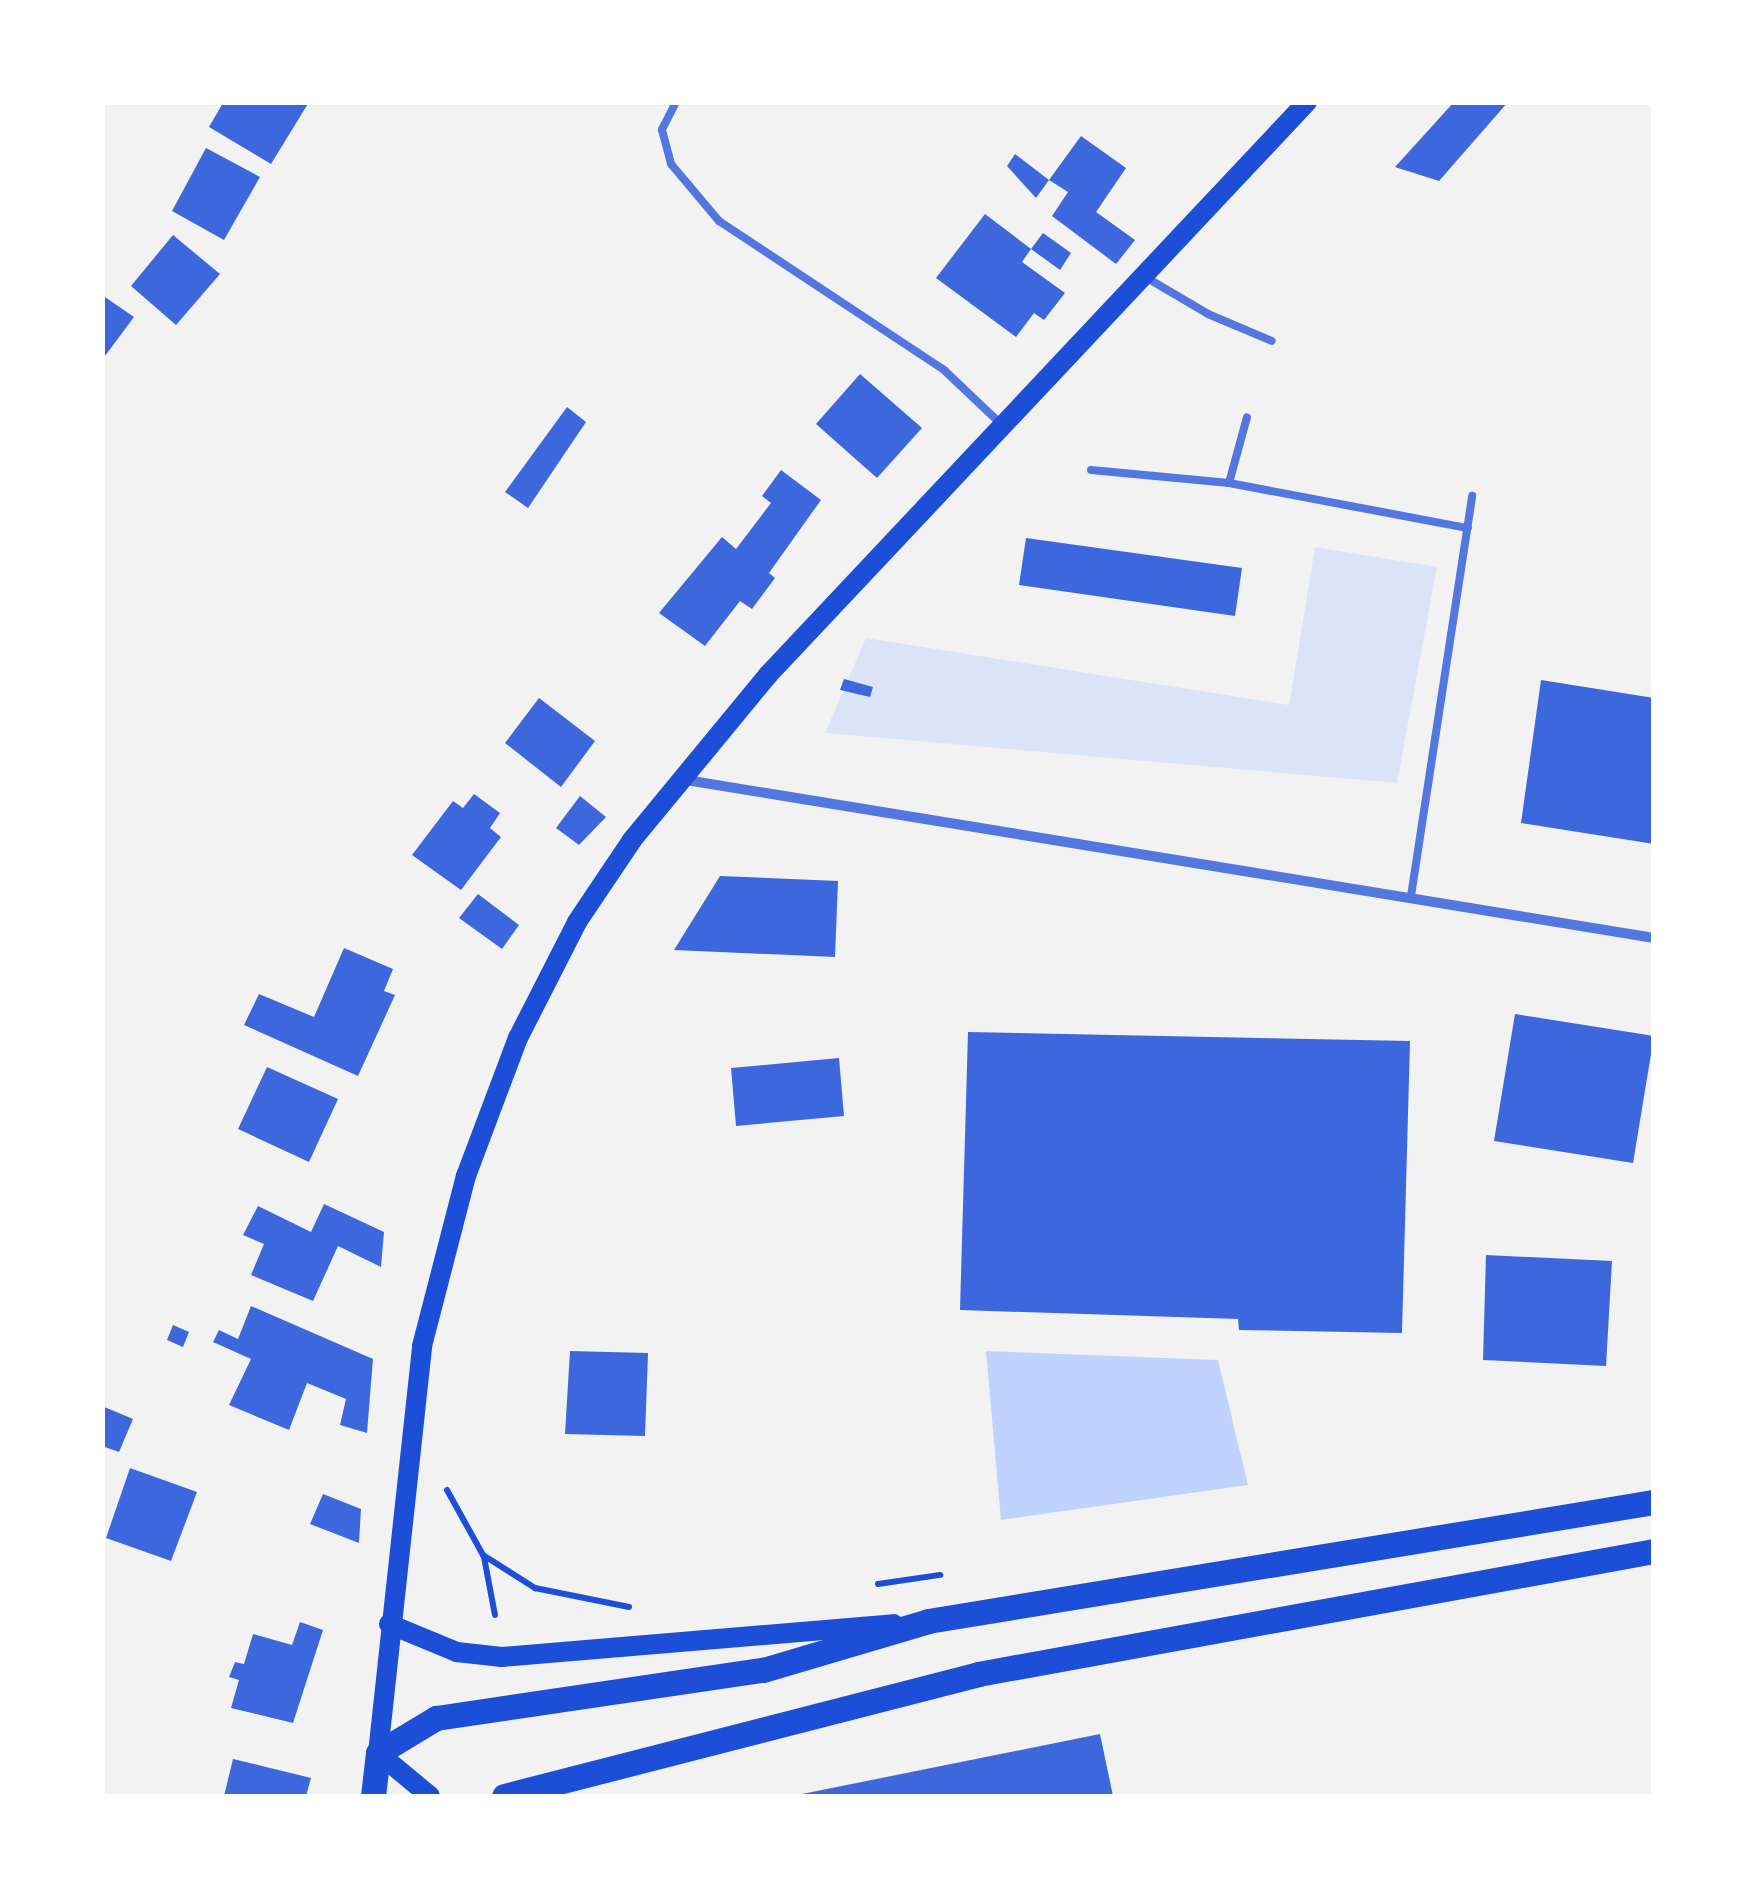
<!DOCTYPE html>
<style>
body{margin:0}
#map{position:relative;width:1756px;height:1899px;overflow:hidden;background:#f2f2f2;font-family:Spectral,serif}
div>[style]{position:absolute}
.green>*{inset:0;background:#dbe4f7}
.water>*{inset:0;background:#bfd3fe}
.building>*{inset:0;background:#3d67dc}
.path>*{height:6px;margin:-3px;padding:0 3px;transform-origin:3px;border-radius:3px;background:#1d4ed8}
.service>*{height:8px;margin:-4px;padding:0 4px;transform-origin:4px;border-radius:4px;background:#5277de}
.minor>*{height:10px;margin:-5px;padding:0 5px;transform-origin:5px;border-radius:5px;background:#5277de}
.secondary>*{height:20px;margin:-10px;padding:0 10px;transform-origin:10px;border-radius:10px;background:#1d4ed8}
.primary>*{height:25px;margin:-12.5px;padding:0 12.5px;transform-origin:12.5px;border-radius:12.5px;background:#1d4ed8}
span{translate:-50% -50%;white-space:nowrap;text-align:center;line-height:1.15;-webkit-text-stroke:10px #fff;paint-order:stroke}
.frame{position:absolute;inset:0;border:105px solid #fff;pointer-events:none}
</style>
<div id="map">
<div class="green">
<div style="clip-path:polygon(1315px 547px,1437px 567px,1397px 783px,825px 733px,866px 638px,1289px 705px)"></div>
</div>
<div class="water">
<div style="clip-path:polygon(986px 1351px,1218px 1360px,1248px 1485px,1001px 1520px)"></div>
</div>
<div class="building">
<div style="clip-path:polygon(231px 102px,309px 102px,271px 164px,209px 127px,223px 103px)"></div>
<div style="clip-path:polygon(1454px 102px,1508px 102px,1439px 181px,1395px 167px)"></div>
<div style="clip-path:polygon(1081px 136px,1126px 168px,1096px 212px,1135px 240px,1116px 264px,1052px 216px,1068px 192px,1049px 180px)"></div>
<div style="clip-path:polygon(206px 148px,260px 177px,224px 240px,172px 211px)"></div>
<div style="clip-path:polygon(1015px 154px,1049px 180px,1036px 198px,1007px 166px)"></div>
<div style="clip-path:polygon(985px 214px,1031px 249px,1022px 262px,1065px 293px,1044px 320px,1034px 313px,1016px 337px,936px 278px)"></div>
<div style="clip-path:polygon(1043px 233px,1071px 253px,1060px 270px,1031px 249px)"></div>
<div style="clip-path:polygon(173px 235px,220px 274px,176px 325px,131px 286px)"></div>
<div style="clip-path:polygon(102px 295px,134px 317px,102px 360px)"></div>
<div style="clip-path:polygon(860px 374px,922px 428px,877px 478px,816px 424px)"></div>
<div style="clip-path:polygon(567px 407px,586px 422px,528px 508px,505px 492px)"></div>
<div style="clip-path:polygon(781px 470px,821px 500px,769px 573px,775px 578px,752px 609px,740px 601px,705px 646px,659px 613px,722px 537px,736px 549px,771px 503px,762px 496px)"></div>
<div style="clip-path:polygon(1026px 538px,1242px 568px,1235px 616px,1019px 585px)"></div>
<div style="clip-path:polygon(844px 679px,873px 687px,870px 697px,840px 690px)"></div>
<div style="clip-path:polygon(1541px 680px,1654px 698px,1654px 844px,1521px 823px)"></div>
<div style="clip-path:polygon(539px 698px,595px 741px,561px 787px,505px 743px)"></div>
<div style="clip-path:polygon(474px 794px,500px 813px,490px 828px,501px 837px,461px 890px,412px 855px,453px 801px,463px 808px)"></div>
<div style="clip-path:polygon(580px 796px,606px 817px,579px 845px,556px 828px)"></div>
<div style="clip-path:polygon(720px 876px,838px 881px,835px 957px,674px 950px)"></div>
<div style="clip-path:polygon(478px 894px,519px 925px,502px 949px,459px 918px)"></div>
<div style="clip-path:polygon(344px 948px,393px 969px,384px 991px,395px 995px,358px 1076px,244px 1025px,259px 994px,314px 1017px)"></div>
<div style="clip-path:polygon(1515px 1014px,1654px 1036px,1633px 1163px,1494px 1141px)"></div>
<div style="clip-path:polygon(968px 1032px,1410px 1041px,1402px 1333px,1239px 1330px,1238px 1319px,960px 1310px)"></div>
<div style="clip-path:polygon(839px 1058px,844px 1116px,736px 1126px,731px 1068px)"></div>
<div style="clip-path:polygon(267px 1067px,338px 1099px,309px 1162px,238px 1129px)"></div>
<div style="clip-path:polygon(324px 1204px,384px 1232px,381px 1267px,338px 1246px,313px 1301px,251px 1275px,264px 1244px,243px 1235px,258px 1206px,311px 1232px)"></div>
<div style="clip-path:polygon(1486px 1255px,1612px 1261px,1606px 1366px,1483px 1360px)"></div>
<div style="clip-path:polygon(251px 1306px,373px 1359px,367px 1433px,340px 1425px,346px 1399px,307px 1383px,289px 1430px,229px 1405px,251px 1359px,213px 1342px,219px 1330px,238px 1339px)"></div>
<div style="clip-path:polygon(173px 1325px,189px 1332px,183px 1347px,167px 1340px)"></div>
<div style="clip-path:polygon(570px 1351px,648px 1353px,645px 1436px,565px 1434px)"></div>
<div style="clip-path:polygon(102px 1406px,133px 1419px,119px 1452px,102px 1446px)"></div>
<div style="clip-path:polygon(130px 1468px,197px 1492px,171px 1561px,106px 1538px)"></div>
<div style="clip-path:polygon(323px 1494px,361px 1509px,359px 1543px,310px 1524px)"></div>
<div style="clip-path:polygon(300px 1622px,323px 1630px,293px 1723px,231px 1708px,239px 1680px,229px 1677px,235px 1662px,244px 1664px,253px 1634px,292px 1645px)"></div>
<div style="clip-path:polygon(1100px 1734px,1113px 1796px,798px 1796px,797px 1795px)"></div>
<div style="clip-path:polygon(233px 1759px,311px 1778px,306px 1796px,224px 1796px)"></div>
</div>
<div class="path">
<div style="left:447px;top:1490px;width:74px;rotate:61deg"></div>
<div style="left:483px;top:1555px;width:62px;rotate:32.4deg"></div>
<div style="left:535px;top:1588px;width:96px;rotate:11.4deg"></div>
<div style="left:484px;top:1557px;width:59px;rotate:79.3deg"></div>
<div style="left:878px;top:1584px;width:63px;rotate:-8.3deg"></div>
</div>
<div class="service">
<div style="left:676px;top:102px;width:31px;rotate:117deg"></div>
<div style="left:662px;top:130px;width:35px;rotate:75deg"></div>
<div style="left:671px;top:164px;width:75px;rotate:49.9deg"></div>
<div style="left:719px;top:221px;width:270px;rotate:33.5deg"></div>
<div style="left:944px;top:370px;width:79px;rotate:43.5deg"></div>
<div style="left:1147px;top:278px;width:71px;rotate:30.5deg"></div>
<div style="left:1208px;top:314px;width:69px;rotate:22.9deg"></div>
<div style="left:1091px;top:470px;width:139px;rotate:5.4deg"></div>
<div style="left:1229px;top:483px;width:68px;rotate:-74.7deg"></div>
<div style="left:1229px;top:483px;width:243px;rotate:10.7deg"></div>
<div style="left:1411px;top:896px;width:405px;rotate:-81.3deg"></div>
</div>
<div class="minor">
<div style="left:680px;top:779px;width:987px;rotate:9.27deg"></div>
</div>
<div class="secondary">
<div style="left:389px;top:1624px;width:74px;rotate:22.4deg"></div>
<div style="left:457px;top:1652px;width:45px;rotate:6.3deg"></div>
<div style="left:502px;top:1657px;width:393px;rotate:-4.8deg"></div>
<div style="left:430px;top:1796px;width:67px;rotate:-140.4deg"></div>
<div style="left:378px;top:1753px;width:409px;rotate:-83.8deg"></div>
<div style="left:422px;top:1346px;width:176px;rotate:-75.5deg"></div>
<div style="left:466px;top:1176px;width:147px;rotate:-69.4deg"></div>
<div style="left:518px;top:1038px;width:130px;rotate:-63deg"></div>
<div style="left:577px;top:922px;width:99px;rotate:-56.1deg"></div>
<div style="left:632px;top:840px;width:214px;rotate:-50.5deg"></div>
<div style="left:768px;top:675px;width:787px;rotate:-46.75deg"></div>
</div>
<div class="primary">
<div style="left:373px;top:1796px;width:43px;rotate:-83.4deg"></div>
<div style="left:378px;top:1753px;width:68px;rotate:-31.1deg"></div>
<div style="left:436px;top:1718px;width:331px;rotate:-8.4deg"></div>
<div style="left:763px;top:1670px;width:172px;rotate:-16.5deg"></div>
<div style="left:928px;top:1621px;width:736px;rotate:-9.31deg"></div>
<div style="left:504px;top:1796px;width:489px;rotate:-14.4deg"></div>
<div style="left:978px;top:1674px;width:687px;rotate:-10.31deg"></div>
</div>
<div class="frame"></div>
</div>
